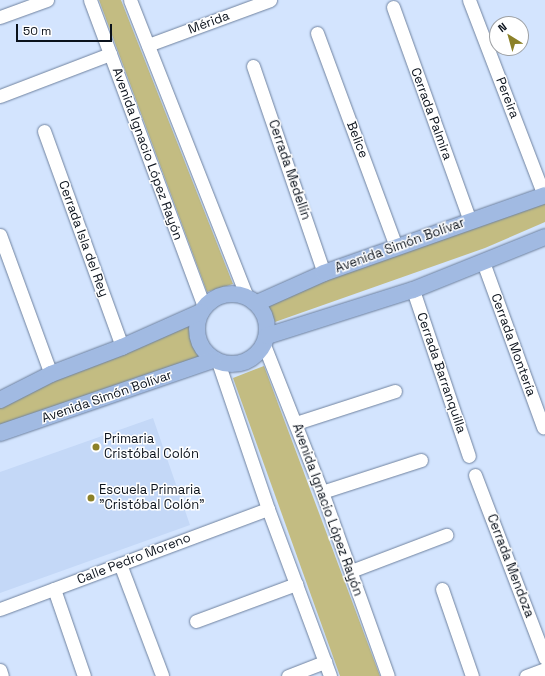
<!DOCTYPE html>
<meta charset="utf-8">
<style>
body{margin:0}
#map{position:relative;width:545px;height:676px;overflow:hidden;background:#d3e4fe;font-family:"Space Grotesk",sans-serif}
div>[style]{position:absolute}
.built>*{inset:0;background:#c4d8f7}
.green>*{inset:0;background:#c3bc82}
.roads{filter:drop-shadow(0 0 1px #6f829f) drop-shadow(0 0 1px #6f829f)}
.minor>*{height:13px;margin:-6.5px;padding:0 6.5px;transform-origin:6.5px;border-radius:6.5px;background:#fff}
.major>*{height:16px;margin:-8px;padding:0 8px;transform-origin:8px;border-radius:8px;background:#a1bae2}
.major>.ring{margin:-8px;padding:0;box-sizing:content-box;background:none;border:16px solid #a1bae2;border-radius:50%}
.dots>*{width:11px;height:11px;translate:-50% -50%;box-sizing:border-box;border:2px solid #fff;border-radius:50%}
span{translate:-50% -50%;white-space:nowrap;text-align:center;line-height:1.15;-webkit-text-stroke:3px #fff;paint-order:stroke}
.street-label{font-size:13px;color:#0b121c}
.poi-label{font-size:13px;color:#0b121c}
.left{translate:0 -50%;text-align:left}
.north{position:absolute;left:489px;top:16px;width:40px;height:40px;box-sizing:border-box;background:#fff;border:1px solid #9da0a4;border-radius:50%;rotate:323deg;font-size:11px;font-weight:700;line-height:16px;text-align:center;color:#0b121c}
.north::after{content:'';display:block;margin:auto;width:14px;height:18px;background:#8c8128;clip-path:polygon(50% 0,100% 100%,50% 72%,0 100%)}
.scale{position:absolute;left:16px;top:24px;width:96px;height:18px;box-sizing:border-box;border:2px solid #0b121c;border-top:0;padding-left:5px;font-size:12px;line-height:14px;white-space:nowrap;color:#0b121c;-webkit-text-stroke:3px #fff;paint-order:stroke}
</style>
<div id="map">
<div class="built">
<div style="clip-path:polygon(153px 418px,190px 525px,0 593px,0 472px)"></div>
</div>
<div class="green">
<div style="clip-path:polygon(99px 0,121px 0,233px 284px,207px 292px)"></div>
<div style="clip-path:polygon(545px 201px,545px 222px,485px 248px,275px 322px,263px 300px)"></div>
<div style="clip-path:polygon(190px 325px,193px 343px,202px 357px,0 425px,0 402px)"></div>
<div style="clip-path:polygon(264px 366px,380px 676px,340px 676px,233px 378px)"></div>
</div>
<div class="roads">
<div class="minor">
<div style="left:90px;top:0;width:327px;rotate:69.6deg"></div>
<div style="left:130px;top:0;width:319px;rotate:68.5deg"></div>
<div style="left:469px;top:0;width:209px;rotate:69deg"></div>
<div style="left:393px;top:7px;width:227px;rotate:70.2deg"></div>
<div style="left:0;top:17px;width:50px;rotate:-19.9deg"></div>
<div style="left:317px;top:33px;width:228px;rotate:69.7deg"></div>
<div style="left:148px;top:45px;width:130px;rotate:-20.2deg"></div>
<div style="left:253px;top:66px;width:219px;rotate:71.1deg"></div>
<div style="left:0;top:96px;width:118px;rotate:-20.9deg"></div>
<div style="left:44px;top:131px;width:230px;rotate:70.1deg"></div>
<div style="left:0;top:235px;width:148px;rotate:69.9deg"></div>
<div style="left:483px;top:262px;width:176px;rotate:70deg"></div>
<div style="left:413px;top:290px;width:175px;rotate:71.4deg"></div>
<div style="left:264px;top:345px;width:158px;rotate:68.5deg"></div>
<div style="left:322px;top:492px;width:195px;rotate:70.3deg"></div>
<div style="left:218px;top:362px;width:155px;rotate:71.2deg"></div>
<div style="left:268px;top:509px;width:178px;rotate:69.6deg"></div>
<div style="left:296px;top:423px;width:104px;rotate:-17.9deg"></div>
<div style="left:475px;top:475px;width:196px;rotate:69.1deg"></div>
<div style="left:322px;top:492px;width:104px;rotate:-17.9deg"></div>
<div style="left:120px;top:564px;width:119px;rotate:69.3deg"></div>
<div style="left:351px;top:571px;width:102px;rotate:-20.8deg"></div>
<div style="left:54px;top:589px;width:92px;rotate:71deg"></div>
<div style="left:442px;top:589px;width:92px;rotate:71deg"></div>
<div style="left:0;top:609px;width:286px;rotate:-20.5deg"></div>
<div style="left:196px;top:621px;width:107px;rotate:-20.3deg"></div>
<div style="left:0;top:670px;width:6px;rotate:72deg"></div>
<div style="left:288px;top:676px;width:40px;rotate:-21deg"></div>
<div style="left:526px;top:676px;width:20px;rotate:-20deg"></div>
</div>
<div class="major">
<div class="ring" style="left:197px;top:294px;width:54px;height:54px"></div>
<div style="left:257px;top:303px;width:73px;rotate:-24.1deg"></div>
<div style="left:324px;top:273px;width:234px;rotate:-19.4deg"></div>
<div style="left:267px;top:336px;width:153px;rotate:-17.5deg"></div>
<div style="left:413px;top:290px;width:142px;rotate:-21.9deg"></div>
<div style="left:0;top:400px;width:57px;rotate:-27deg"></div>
<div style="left:51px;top:374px;width:76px;rotate:-20.8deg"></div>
<div style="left:122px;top:347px;width:86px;rotate:-23.9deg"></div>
<div style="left:0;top:433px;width:225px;rotate:-18.9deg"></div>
</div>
</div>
<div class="dots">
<div style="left:96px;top:447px;background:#8c8128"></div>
<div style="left:91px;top:498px;background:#8c8128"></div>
</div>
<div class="street-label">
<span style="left:209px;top:23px;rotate:-20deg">Mérida</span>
<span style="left:507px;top:98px;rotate:69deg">Pereira</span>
<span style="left:431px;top:114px;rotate:70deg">Cerrada Palmira</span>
<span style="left:357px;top:140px;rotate:69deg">Belice</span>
<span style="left:147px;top:154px;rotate:70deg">Avenida Ignacio López Rayón</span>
<span style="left:289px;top:170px;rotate:71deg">Cerrada Medellín</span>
<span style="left:83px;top:239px;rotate:70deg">Cerrada Isla del Rey</span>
<span style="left:400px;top:246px;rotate:-20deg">Avenida Simón Bolívar</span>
<span style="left:513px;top:345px;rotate:70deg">Cerrada Montería</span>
<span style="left:441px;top:373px;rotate:71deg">Cerrada Barranquilla</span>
<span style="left:107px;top:397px;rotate:-19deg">Avenida Simón Bolívar</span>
<span style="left:327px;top:510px;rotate:70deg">Avenida Ignacio López Rayón</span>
<span style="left:134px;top:559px;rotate:-21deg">Calle Pedro Moreno</span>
<span style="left:510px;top:566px;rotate:69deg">Cerrada Mendoza</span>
</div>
<div class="poi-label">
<span class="left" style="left:104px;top:447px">Primaria<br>Cristóbal Colón</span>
<span class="left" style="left:99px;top:498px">Escuela Primaria<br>"Cristóbal Colón"</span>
</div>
<div class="north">N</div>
<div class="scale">50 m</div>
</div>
